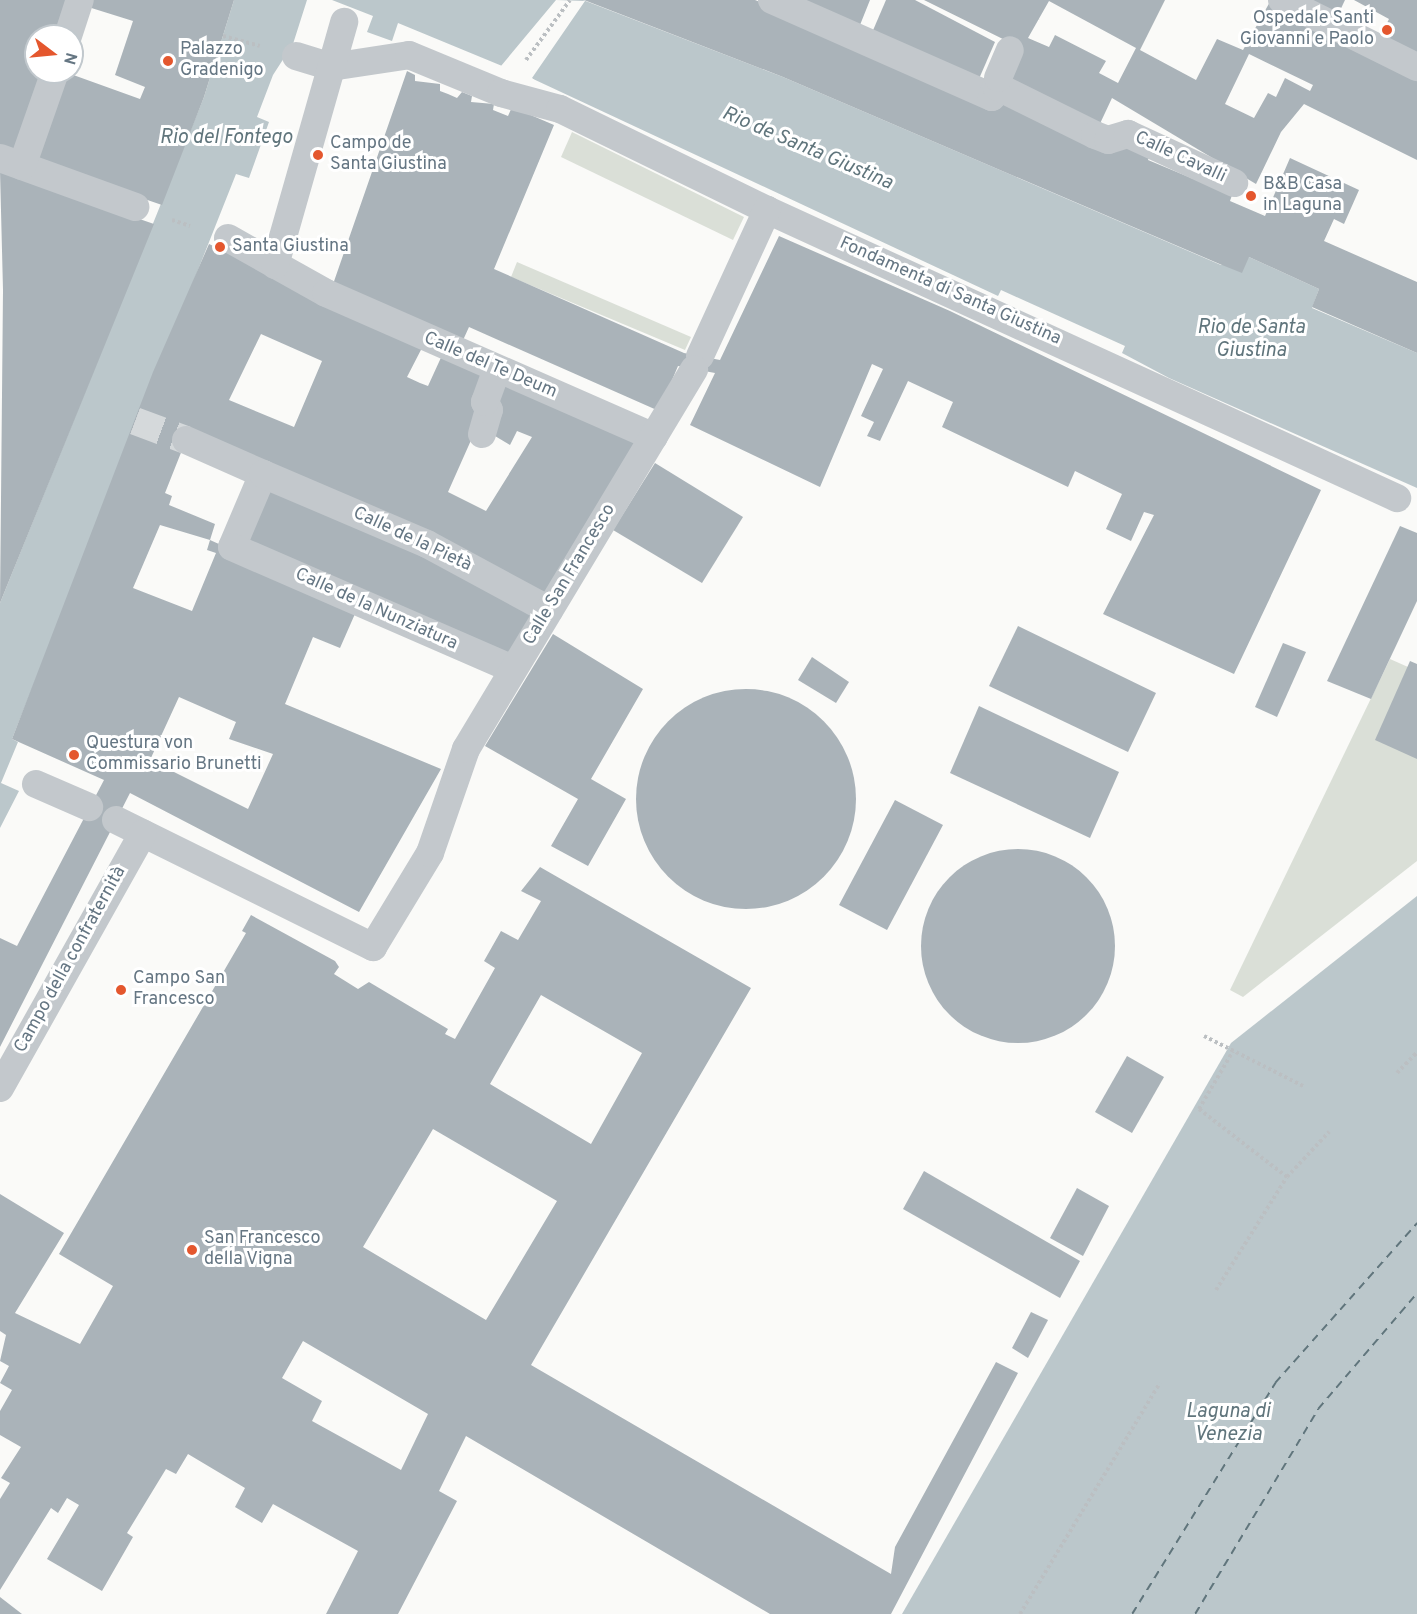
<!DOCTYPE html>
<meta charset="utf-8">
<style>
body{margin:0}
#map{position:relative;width:1417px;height:1614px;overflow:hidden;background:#fafaf8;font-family:Overpass,sans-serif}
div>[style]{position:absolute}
.green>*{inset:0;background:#dadfd7}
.water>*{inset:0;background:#bbc7cb}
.pier>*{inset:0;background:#fafaf8}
.ferry>*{height:1.5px;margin-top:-0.75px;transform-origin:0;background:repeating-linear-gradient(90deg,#60757c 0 8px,transparent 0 14px)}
.building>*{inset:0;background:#aab3b9}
.round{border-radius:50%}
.pedestrian-tunnel>*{height:28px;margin-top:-14px;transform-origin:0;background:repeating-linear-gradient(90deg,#d5d9db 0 28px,transparent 0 42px)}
.path>*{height:4px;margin-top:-2px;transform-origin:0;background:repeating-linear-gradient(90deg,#bbbfc2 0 3px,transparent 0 6px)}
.pedestrian>*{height:28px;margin:-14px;padding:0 14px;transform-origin:14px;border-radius:14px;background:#c3c8cc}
.dots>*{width:16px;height:16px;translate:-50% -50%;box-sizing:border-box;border:3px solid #fff;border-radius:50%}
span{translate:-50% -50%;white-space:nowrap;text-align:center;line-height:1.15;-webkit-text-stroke:6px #fff;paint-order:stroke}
.poi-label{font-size:18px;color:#657683}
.right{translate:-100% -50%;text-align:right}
.left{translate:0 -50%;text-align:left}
.street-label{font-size:18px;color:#657683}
.water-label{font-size:20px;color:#60757c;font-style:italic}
.north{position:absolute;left:24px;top:24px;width:60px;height:60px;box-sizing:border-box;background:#fff;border:2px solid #c1c8cd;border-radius:50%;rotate:106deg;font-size:16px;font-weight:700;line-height:24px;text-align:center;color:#657683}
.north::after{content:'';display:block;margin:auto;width:21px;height:27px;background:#e4572e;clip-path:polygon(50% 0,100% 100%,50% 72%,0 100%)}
</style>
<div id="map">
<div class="green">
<div style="clip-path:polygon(572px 132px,744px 217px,733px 240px,561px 157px)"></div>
<div style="clip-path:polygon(517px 262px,691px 337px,685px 350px,511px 277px)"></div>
<div style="clip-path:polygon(1390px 659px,1408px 667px,1417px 759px,1417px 861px,1243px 997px,1230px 990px)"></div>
</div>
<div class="water">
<div style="clip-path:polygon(234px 0,307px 0,293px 44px,273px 75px,257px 117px,269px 122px,249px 178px,236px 174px,12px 739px,18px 742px,1px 783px,19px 791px,0 828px,0 603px,204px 97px)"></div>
<div style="clip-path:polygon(332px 0,583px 0,783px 77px,1221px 265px,1249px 257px,1319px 289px,1312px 308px,1417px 353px,1417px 488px,1169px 378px,1122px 353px,1125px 346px,1001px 290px,998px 296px,531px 78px,398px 23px,392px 41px,367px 32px,373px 16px)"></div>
<div style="clip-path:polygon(1417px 896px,1417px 1614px,902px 1614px,1231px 1043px)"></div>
</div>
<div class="pier">
<div style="clip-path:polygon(556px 0,585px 1px,532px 78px,543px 87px,484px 62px,501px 66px)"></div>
</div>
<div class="ferry">
<div style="left:1132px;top:1614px;width:272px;rotate:-58.2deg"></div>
<div style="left:1275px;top:1383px;width:214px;rotate:-48.4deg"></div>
<div style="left:1195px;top:1614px;width:239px;rotate:-59deg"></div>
<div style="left:1318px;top:1409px;width:153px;rotate:-49.5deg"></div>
</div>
<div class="building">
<div style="clip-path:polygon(0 0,75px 0,63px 36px,36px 36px,36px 72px,49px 72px,20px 155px,0 147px)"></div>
<div style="clip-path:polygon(87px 0,234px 0,204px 97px,162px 205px,28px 159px,65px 72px,140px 99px,145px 87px,115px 75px,133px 21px,85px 6px)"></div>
<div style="clip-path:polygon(584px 0,755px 0,999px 95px,1092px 139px,1150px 154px,1148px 160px,1232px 195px,1230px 201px,1265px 216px,1290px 158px,1359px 190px,1344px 224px,1334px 219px,1324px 241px,1417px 282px,1417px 353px,1312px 307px,1319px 289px,1249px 257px,1242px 273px,1222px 265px,783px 77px)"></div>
<div style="clip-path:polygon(790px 0,870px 0,858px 30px)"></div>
<div style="clip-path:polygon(886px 0,915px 0,995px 42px,978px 81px,871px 35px)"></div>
<div style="clip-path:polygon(evenodd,924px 0,1165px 0,1140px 50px,1196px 80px,1217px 39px,1243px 50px,1271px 0,1417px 73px,1417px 160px,1304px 104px,1281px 132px,1256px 184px,1112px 98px,1097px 130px,1003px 83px,1019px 47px,924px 0,1049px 1px,1136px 48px,1118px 83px,1099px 73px,1106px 61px,1055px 35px,1049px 47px,1028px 38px,1049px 1px,924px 0,1249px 54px,1313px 85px,1310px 91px,1285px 78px,1276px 97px,1268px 93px,1254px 118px,1225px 104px,1249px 54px)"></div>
<div style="clip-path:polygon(1297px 0,1345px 0,1336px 19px)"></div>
<div style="clip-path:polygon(1354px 0,1417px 0,1417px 60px,1378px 41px,1389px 19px)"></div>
<div style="clip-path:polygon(407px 71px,415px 75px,415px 81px,440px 84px,440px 91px,448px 94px,457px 98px,462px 92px,472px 96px,471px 102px,494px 104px,493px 110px,508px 116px,512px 107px,554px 125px,494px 269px,684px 353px,720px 360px,779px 236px,950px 311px,1321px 490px,1234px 674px,1103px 614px,1154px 515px,1144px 512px,1131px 541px,1106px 529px,1122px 494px,1075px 471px,1068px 487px,942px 427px,953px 402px,908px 381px,880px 441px,867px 436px,874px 422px,861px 416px,883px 369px,872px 364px,820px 487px,690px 425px,715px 373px,678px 366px,659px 411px,469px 327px,459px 349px,331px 290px)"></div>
<div style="clip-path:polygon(0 171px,154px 224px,0 603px,3px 290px)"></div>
<div style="clip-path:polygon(evenodd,209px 244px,425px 342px,407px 377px,420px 383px,428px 386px,444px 351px,490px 372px,484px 411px,448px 492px,486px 511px,532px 437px,517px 431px,510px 445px,490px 433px,498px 374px,642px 440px,547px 596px,188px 435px,165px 493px,172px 496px,169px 505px,215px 524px,210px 540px,160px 525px,133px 588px,192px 611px,216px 553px,207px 550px,210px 540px,358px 607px,340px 648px,313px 637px,285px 704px,441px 769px,359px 912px,130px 793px,0 1047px,0 938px,17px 946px,104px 780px,12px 739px,153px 372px,209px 244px,261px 334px,322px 361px,294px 427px,229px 400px,261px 334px,209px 244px,179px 697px,236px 722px,229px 739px,273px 754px,248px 809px,150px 760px,179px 697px)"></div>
<div style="clip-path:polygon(655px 463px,743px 517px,702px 583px,613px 530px)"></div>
<div style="clip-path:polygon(268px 485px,426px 553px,535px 613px,508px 656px,243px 543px)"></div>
<div style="clip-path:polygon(1400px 526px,1417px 533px,1417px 601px,1371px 699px,1327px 681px)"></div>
<div style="clip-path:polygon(1018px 626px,1156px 693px,1128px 752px,989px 686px)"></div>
<div style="clip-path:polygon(553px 634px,643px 689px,591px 779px,626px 799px,588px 866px,551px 846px,578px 799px,485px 746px)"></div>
<div style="clip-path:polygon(1283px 643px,1306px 652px,1277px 717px,1255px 707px)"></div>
<div style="clip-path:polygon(812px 657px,849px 682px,836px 703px,798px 680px)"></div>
<div style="clip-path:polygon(1410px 661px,1417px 664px,1417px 759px,1375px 740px)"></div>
<div class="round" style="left:636px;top:689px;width:220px;height:220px"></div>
<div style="clip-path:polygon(979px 706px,1119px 772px,1090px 838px,950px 773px)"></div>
<div style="clip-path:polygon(895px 800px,943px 825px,887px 930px,839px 905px)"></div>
<div class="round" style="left:921px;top:849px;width:194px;height:194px"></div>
<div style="clip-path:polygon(evenodd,540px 867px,751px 988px,531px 1365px,891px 1574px,895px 1547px,996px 1362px,1018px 1373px,891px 1614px,770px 1614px,466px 1436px,439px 1491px,457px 1501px,398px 1614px,326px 1614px,358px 1551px,273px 1504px,262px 1523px,235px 1507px,245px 1488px,188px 1454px,176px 1474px,166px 1469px,127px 1533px,133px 1537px,102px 1591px,47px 1559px,79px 1505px,67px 1498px,58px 1513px,51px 1508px,0 1590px,0 1499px,10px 1483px,1px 1478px,21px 1447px,0 1435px,0 1411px,12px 1390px,0 1383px,9px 1366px,0 1361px,6px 1335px,0 1331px,0 1194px,64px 1233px,15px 1313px,80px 1344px,113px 1286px,59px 1254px,246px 933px,242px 931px,251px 915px,335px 961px,339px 967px,334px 974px,358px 989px,369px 982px,448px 1029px,445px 1034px,455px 1039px,495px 968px,484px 961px,501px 931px,518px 940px,541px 901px,521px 891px,540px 867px,541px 995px,642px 1053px,591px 1144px,490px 1084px,541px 995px,540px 867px,433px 1129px,557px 1201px,486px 1320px,363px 1247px,433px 1129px,540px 867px,303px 1341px,428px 1414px,401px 1470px,312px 1421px,322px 1401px,282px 1378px,303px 1341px)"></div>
<div style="clip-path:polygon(1127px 1056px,1164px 1077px,1132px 1133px,1095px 1112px)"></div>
<div style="clip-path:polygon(924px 1171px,1080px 1261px,1060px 1298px,903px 1209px)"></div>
<div style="clip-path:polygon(1077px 1188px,1109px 1206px,1083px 1256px,1050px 1238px)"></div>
<div style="clip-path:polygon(1031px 1312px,1048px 1320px,1028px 1358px,1012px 1348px)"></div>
<div style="clip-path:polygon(0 1597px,22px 1614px,0 1614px)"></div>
</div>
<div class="pedestrian-tunnel">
<div style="left:135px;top:421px;width:54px;rotate:20.4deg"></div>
</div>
<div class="path">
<div style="left:223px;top:36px;width:38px;rotate:15deg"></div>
<div style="left:526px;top:60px;width:74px;rotate:-53.7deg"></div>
<div style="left:172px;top:220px;width:19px;rotate:18deg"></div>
<div style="left:1204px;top:1036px;width:111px;rotate:26.8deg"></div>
<div style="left:1397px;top:1073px;width:29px;rotate:-46deg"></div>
<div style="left:1287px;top:1177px;width:62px;rotate:-47deg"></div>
<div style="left:1216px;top:1290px;width:133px;rotate:-57.9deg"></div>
<div style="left:1287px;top:1177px;width:111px;rotate:-142.3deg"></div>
<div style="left:1199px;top:1109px;width:67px;rotate:-59.6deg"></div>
<div style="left:1020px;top:1614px;width:270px;rotate:-58.8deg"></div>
</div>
<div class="pedestrian">
<div style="left:772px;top:0;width:240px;rotate:23.8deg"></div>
<div style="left:992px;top:97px;width:12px;rotate:-70deg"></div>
<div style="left:996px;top:86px;width:110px;rotate:26.3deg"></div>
<div style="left:1095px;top:135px;width:14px;rotate:21deg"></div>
<div style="left:1108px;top:140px;width:21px;rotate:-17deg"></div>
<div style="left:1128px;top:134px;width:117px;rotate:24.8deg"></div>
<div style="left:1282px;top:0;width:151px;rotate:26.4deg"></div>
<div style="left:68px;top:36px;width:38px;rotate:-72deg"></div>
<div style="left:296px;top:56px;width:37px;rotate:17deg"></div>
<div style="left:331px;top:67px;width:79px;rotate:-8.7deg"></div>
<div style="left:409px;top:55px;width:100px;rotate:22.4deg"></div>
<div style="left:501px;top:93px;width:61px;rotate:15.2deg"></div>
<div style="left:560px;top:109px;width:230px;rotate:26deg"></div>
<div style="left:767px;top:210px;width:693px;rotate:24.57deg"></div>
<div style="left:998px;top:78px;width:30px;rotate:-67deg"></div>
<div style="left:0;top:158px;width:144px;rotate:19.9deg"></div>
<div style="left:22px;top:166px;width:100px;rotate:-70.7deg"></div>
<div style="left:228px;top:238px;width:112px;rotate:29.3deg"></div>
<div style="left:326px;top:293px;width:358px;rotate:23.7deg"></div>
<div style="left:275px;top:265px;width:253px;rotate:-74.1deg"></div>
<div style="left:700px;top:356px;width:161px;rotate:-65.3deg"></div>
<div style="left:482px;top:434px;width:25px;rotate:-74deg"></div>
<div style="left:489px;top:410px;width:9px;rotate:-117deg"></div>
<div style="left:485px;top:402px;width:35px;rotate:-70deg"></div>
<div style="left:186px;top:440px;width:84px;rotate:23.8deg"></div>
<div style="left:263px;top:474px;width:79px;rotate:113deg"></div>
<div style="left:232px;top:547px;width:305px;rotate:23.5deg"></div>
<div style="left:263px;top:474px;width:178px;rotate:23.1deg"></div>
<div style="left:427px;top:544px;width:139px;rotate:28.4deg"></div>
<div style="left:36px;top:784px;width:58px;rotate:23.5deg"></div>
<div style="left:116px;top:820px;width:287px;rotate:26.3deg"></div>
<div style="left:373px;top:947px;width:110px;rotate:-58.8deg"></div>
<div style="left:430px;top:853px;width:110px;rotate:-70.9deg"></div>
<div style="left:466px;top:749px;width:443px;rotate:-59deg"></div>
<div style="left:0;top:1088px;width:292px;rotate:-60.7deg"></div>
</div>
<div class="dots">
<div style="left:1387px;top:30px;background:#e4572e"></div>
<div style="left:168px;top:61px;background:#e4572e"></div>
<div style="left:318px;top:155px;background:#e4572e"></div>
<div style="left:1251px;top:196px;background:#e4572e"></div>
<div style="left:220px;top:247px;background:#e4572e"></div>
<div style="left:74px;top:755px;background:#e4572e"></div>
<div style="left:121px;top:990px;background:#e4572e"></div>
<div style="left:192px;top:1250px;background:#e4572e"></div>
</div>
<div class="poi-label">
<span class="right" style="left:1374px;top:30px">Ospedale Santi<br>Giovanni e Paolo</span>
<span class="left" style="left:180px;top:61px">Palazzo<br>Gradenigo</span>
<span class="left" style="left:330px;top:155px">Campo de<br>Santa Giustina</span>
<span class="left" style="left:1263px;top:196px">B&amp;B Casa<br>in Laguna</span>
<span class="left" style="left:232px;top:247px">Santa Giustina</span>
<span class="left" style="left:86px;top:755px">Questura von<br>Commissario Brunetti</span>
<span class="left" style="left:133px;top:990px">Campo San<br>Francesco</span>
<span class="left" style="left:204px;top:1250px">San Francesco<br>della Vigna</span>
</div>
<div class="street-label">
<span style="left:1180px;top:158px;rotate:25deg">Calle Cavalli</span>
<span style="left:950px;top:292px;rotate:24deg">Fondamenta di Santa Giustina</span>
<span style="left:490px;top:366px;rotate:23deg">Calle del Te Deum</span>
<span style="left:412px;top:540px;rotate:25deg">Calle de la Pietà</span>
<span style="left:570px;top:575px;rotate:-59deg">Calle San Francesco</span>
<span style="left:376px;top:610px;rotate:24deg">Calle de la Nunziatura</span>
<span style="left:71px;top:960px;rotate:-61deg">Campo della confraternità</span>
</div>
<div class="water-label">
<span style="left:226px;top:138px">Rio del Fontego</span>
<span style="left:807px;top:149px;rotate:23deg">Rio de Santa Giustina</span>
<span style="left:1251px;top:340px">Rio de Santa<br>Giustina</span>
<span style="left:1228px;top:1424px">Laguna di<br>Venezia</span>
</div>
<div class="north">N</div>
</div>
